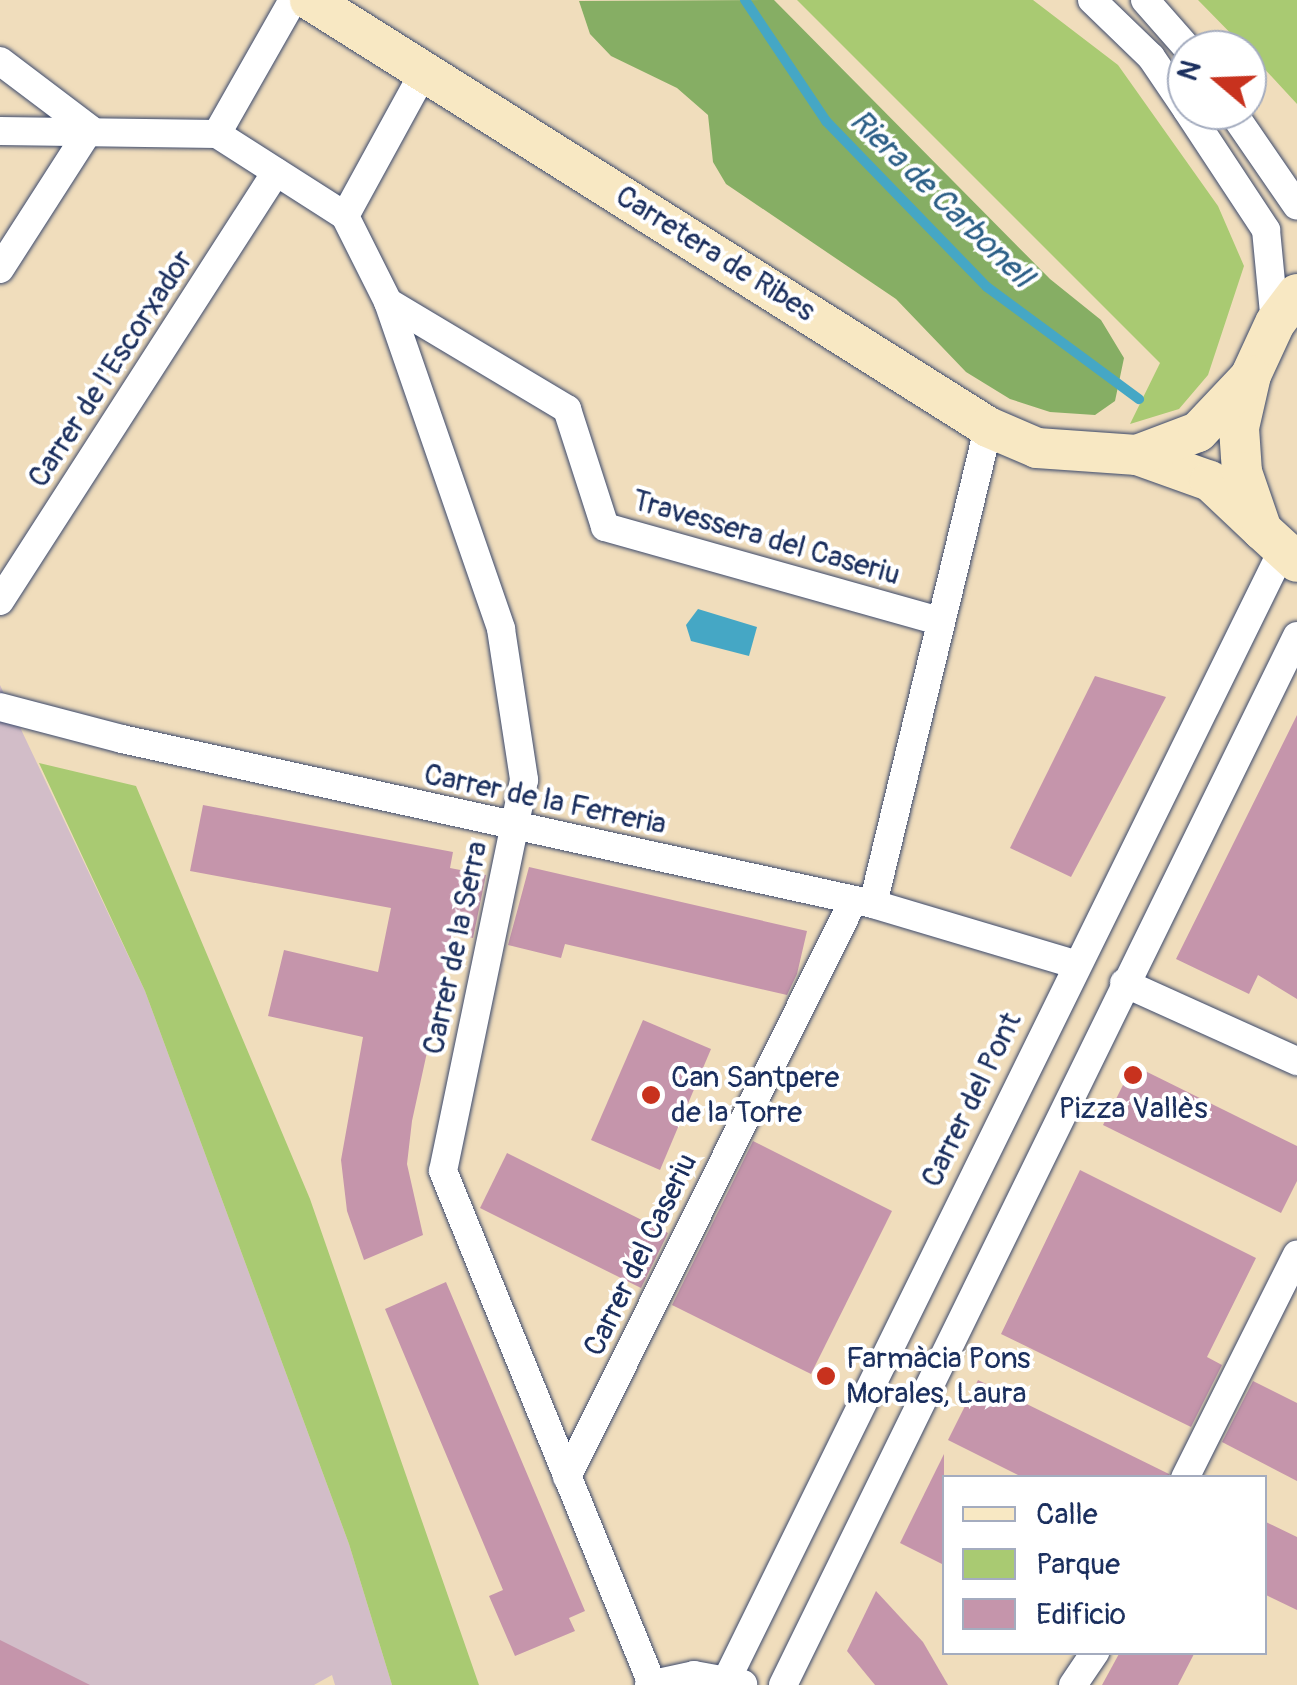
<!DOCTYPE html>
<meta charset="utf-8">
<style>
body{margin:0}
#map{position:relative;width:1297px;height:1685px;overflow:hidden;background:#f0ddbc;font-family:Pangolin,sans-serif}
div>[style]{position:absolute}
.industrial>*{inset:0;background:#d2bdc8}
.green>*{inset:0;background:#a9ca72}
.forest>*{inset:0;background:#86ae64}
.water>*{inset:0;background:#45a7c5}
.stream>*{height:10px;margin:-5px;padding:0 5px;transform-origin:5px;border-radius:5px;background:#45a7c5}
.building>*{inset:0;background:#c595ab}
.roads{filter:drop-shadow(0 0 2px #3b496c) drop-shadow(0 0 2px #3b496c)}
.street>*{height:28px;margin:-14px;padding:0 14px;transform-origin:14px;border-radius:14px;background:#fff}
.secondary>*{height:40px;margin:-20px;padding:0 20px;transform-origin:20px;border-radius:20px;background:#f8e8c3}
.dots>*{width:28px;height:28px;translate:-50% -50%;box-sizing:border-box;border:5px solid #fff;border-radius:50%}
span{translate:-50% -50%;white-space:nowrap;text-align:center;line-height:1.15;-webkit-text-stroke:8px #fff;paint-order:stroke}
.street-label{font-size:30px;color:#1b2f5e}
.poi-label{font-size:30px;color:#1b2f5e}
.left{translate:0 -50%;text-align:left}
.water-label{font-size:32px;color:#2c5f87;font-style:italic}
.legend{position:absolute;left:942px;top:1475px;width:325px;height:180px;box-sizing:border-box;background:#fff;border:2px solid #a4acbf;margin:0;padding:12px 18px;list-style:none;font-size:30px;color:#1b2f5e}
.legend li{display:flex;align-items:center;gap:20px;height:50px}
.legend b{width:50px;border:2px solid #a4acbf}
.north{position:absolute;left:1167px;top:30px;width:100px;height:100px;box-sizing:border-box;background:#fff;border:2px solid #a4acbf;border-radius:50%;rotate:289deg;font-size:28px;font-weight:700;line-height:40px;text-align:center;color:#1b2f5e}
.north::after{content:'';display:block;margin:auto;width:35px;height:45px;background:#c8321e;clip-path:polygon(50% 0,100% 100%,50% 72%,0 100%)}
</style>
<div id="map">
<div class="industrial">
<div style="clip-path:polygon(0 685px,145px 991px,349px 1544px,392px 1685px,335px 1685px,332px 1675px,314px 1685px,0 1685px)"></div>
</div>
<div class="green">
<div style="clip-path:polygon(797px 0,1033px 0,1118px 65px,1218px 206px,1244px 266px,1208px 375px,1179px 409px,1130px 424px,1160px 363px)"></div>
<div style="clip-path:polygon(1198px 0,1297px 0,1297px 104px,1247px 50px)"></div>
<div style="clip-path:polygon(39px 763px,136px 786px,310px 1199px,479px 1685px,392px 1685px,349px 1544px,145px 991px)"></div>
</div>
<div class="forest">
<div style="clip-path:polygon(774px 0,1050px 279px,1101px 320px,1124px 358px,1115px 401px,1095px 415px,1050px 412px,1010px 399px,966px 372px,896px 299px,726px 184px,713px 162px,708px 115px,677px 88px,611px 56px,590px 34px,579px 1px)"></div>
</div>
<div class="water">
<div style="clip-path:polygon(698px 609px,757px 627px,749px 656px,691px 641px,686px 625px)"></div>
</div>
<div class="stream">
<div style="left:745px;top:0;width:146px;rotate:56.2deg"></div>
<div style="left:826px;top:121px;width:231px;rotate:45.9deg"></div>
<div style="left:987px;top:287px;width:189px;rotate:36.4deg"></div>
</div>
<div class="building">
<div style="clip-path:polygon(1095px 676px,1166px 697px,1071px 877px,1010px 848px)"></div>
<div style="clip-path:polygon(1297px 715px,1297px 999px,1258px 975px,1249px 994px,1176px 959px)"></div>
<div style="clip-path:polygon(203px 805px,453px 852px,450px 868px,486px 875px,473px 938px,453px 933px,412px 1121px,407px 1164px,423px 1235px,364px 1260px,347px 1211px,341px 1160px,363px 1037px,268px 1016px,284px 950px,378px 972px,391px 908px,190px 871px)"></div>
<div style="clip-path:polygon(529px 867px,807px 931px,797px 974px,787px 995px,565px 944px,561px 958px,508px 945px)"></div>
<div style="clip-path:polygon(643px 1020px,711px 1049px,660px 1170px,591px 1140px)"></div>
<div style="clip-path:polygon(1133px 1065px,1297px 1146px,1297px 1181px,1281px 1213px,1103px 1125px)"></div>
<div style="clip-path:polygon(753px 1141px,892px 1211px,811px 1374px,672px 1305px)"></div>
<div style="clip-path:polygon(507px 1153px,668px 1233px,641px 1288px,480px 1208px)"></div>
<div style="clip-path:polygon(1080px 1170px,1256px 1258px,1207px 1357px,1222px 1365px,1191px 1427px,1001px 1334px)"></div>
<div style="clip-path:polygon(446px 1282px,585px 1611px,569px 1618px,575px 1631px,515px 1656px,489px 1596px,503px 1590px,385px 1309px)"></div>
<div style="clip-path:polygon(978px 1380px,1169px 1474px,1168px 1478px,1024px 1478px,948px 1440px)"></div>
<div style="clip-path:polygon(1253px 1381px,1297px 1403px,1297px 1481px,1222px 1442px)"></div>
<div style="clip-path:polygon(944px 1454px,944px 1565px,900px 1543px)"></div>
<div style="clip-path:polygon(1264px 1521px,1297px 1537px,1297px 1610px,1264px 1594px)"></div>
<div style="clip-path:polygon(876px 1591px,923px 1642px,948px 1685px,875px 1685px,847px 1651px)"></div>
<div style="clip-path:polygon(0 1640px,90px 1685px,0 1685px)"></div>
<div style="clip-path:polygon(1120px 1652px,1195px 1652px,1178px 1685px,1102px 1685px)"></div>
</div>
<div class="roads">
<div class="street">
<div style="left:293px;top:0;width:154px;rotate:119.6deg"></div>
<div style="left:217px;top:134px;width:152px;rotate:32.6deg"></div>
<div style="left:345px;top:216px;width:96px;rotate:63.4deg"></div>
<div style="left:388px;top:302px;width:346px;rotate:70.9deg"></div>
<div style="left:501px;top:629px;width:153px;rotate:81.3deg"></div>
<div style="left:524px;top:780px;width:399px;rotate:101.7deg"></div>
<div style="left:443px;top:1171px;width:554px;rotate:67.83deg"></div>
<div style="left:1092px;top:0;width:82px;rotate:44deg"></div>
<div style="left:1151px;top:57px;width:64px;rotate:55.8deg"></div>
<div style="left:1145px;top:0;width:67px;rotate:48.7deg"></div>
<div style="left:0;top:61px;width:113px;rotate:37.1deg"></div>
<div style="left:1187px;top:110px;width:144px;rotate:56.6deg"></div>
<div style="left:1266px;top:230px;width:93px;rotate:84.5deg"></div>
<div style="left:1231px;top:110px;width:116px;rotate:55.5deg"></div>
<div style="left:0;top:131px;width:217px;rotate:0.8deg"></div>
<div style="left:345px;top:216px;width:164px;rotate:-61.3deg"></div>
<div style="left:0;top:269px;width:166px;rotate:-57.3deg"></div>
<div style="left:388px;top:302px;width:209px;rotate:30.9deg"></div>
<div style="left:567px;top:409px;width:124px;rotate:72.1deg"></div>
<div style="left:605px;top:527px;width:348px;rotate:15.7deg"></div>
<div style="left:0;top:601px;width:510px;rotate:-57.24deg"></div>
<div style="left:0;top:707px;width:126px;rotate:14.7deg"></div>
<div style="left:122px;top:739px;width:769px;rotate:12.39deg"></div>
<div style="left:873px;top:904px;width:210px;rotate:16.6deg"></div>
<div style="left:873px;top:904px;width:491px;rotate:-76.4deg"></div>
<div style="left:1124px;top:983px;width:190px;rotate:24.3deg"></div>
<div style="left:567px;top:1477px;width:643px;rotate:-63.59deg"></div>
<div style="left:1185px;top:1478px;width:250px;rotate:-63.4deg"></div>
<div style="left:727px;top:1679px;width:1255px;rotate:-63.8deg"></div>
<div style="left:649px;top:1685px;width:46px;rotate:-12.5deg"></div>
<div style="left:694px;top:1675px;width:50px;rotate:10.4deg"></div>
<div style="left:783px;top:1685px;width:1168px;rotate:-63.9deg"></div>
<div style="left:1073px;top:1685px;width:40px;rotate:-56deg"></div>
</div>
<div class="secondary">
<div style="left:310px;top:0;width:801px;rotate:32.2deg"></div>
<div style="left:988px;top:427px;width:53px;rotate:23.2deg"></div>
<div style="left:1037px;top:448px;width:100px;rotate:4deg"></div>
<div style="left:1137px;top:455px;width:77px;rotate:19.6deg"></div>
<div style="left:1210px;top:481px;width:71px;rotate:43.3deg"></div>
<div style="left:1297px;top:294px;width:36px;rotate:127deg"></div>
<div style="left:1275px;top:323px;width:57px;rotate:114.8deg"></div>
<div style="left:1251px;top:375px;width:54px;rotate:102.8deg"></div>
<div style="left:1239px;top:428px;width:44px;rotate:86.1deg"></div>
<div style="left:1242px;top:472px;width:61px;rotate:71deg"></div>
<div style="left:1262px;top:530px;width:47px;rotate:42.4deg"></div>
<div style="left:1137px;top:455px;width:65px;rotate:-20.7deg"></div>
<div style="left:1198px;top:432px;width:76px;rotate:-46.6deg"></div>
</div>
</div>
<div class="dots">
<div style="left:1133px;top:1075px;background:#c8321e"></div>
<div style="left:651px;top:1095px;background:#c8321e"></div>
<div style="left:826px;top:1376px;background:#c8321e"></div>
</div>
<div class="street-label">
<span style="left:715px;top:254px;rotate:32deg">Carretera de Ribes</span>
<span style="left:111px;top:369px;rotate:-57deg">Carrer de l'Escorxador</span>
<span style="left:766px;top:538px;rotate:16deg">Travessera del Caseriu</span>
<span style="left:545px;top:800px;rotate:12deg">Carrer de la Ferreria</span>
<span style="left:456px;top:948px;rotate:-78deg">Carrer de la Serra</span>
<span style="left:972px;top:1100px;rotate:-64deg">Carrer del Pont</span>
<span style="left:641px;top:1255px;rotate:-64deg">Carrer del Caseriu</span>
</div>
<div class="poi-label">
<span class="left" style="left:671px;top:1095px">Can Santpere<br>de la Torre</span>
<span style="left:1133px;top:1109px">Pizza Vallès</span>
<span class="left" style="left:846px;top:1376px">Farmàcia Pons<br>Morales, Laura</span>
</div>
<div class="water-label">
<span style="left:941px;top:199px;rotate:44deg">Riera de Carbonell</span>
</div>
<ul class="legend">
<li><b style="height:12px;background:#f8e8c3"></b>Calle</li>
<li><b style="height:28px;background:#a9ca72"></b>Parque</li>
<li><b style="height:28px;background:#c595ab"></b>Edificio</li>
</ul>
<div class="north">N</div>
</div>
